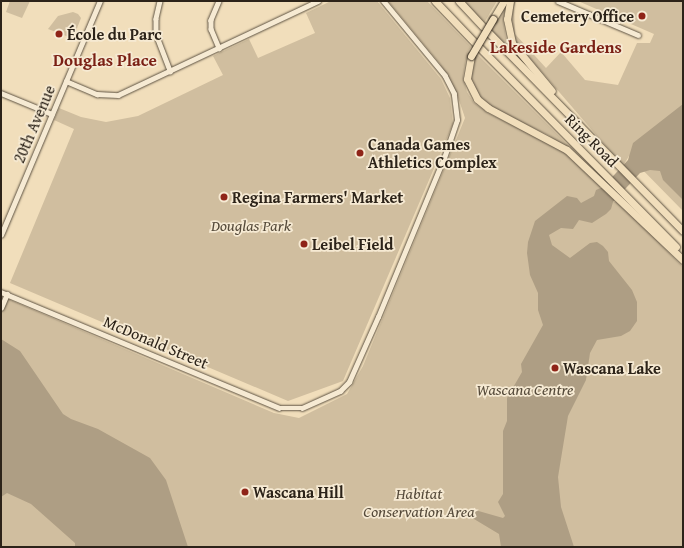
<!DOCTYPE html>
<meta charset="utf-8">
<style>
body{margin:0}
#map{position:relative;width:684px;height:548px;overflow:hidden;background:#f1debb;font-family:"Gentium Book Plus",serif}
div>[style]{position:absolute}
.green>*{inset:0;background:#d0be9f}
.water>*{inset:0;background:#ae9e84}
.roads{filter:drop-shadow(0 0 1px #5d5242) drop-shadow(0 0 1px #5d5242)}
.minor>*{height:4.5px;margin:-2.25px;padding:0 2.25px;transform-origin:2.25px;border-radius:2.25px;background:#f6ead3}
.highway>*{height:7px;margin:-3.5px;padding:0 3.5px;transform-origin:3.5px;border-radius:3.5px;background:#f1debb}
.bridges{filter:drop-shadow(0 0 1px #2c2319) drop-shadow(0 0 1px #2c2319)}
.highway-bridge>*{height:7px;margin:-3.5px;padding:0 3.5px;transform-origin:3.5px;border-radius:3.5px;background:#f1debb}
.dots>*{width:11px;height:11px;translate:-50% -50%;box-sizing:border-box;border:2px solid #f6ead3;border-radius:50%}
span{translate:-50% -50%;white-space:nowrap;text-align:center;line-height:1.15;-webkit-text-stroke:3.5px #f6ead3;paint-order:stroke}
.poi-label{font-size:16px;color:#2c2319;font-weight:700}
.right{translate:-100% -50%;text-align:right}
.left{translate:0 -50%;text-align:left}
.street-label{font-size:16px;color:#2c2319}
.park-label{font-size:16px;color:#554a3a;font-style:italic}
.neighbourhood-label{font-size:17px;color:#7a1f14;font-weight:700}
.frame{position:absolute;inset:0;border:2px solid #2c2319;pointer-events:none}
</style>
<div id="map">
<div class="green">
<div style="clip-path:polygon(10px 1px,30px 1px,22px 18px,6px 12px)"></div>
<div style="clip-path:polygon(331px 1px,377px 1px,441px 79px,450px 98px,453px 124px,343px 381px,288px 401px,10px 283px,74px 129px,54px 120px,59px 108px,81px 117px,106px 122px,138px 116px,223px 75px,213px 56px,249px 39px,258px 58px,315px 33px,306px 13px)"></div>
<div style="clip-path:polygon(388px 1px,427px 1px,471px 47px,467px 53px,463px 77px,467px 92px,474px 103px,488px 113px,564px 151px,600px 183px,600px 188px,613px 202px,618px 201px,683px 267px,683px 547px,1px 547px,1px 296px,274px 413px,299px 418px,347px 394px,363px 366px,465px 118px,457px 94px,440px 64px)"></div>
<div style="clip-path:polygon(464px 1px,497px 1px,484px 23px)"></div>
<div style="clip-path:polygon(507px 1px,503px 20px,506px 38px,545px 86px,491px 31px)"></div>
<div style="clip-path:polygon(514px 1px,516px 1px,514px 7px,515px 34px,546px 68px,561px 52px,585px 80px,618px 85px,637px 43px,650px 43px,654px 34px,578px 1px,683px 1px,683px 211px,629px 156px,623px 166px,516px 42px,509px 21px)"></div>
<div style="clip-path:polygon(73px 12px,78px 14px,81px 18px,74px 36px,69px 37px,48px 29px,58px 16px)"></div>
<div style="clip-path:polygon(477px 54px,569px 146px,567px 148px,548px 135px,496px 110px,477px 96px,470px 80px,473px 60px)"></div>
</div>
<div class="water">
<div style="clip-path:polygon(683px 104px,683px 200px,663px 180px,660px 171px,650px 170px,640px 173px,613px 202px,611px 209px,606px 214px,592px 223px,579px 220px,573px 229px,561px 228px,549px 235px,552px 245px,570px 258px,590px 243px,597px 242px,603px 246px,608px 252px,609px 261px,632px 290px,637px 302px,637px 321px,630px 331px,621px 336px,597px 340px,590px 353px,586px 380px,568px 416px,558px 477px,561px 507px,574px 547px,501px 547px,499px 534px,469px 516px,475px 510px,503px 518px,505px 516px,498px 502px,503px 494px,503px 431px,507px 421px,507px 398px,522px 372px,521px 364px,543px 325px,538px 310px,538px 293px,530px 275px,527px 253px,528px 242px,535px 221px,567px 196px,577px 198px,581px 203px,594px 196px,596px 190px,603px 187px,628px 160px,633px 143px)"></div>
<div style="clip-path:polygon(1px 339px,20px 351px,63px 414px,71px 419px,98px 429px,150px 458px,166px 480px,188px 547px,75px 547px,75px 543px,31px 504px,7px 493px,1px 497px)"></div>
</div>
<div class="roads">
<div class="minor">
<div style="left:160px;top:1px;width:18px;rotate:103deg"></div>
<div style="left:156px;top:19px;width:15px;rotate:90deg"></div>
<div style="left:156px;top:34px;width:40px;rotate:69deg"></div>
<div style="left:219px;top:1px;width:21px;rotate:113deg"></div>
<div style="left:211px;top:20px;width:9px;rotate:90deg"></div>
<div style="left:211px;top:29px;width:21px;rotate:67deg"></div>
<div style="left:558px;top:1px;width:87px;rotate:23deg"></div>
<div style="left:66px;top:81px;width:34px;rotate:23deg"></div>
<div style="left:97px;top:94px;width:21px;rotate:3deg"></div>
<div style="left:118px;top:95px;width:221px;rotate:-25.2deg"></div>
<div style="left:1px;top:93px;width:55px;rotate:22.4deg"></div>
<div style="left:1px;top:235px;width:254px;rotate:-67.1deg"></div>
<div style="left:1px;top:292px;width:301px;rotate:22.6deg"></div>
<div style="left:279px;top:408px;width:23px"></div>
<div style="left:302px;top:408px;width:42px;rotate:-24.1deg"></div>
<div style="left:340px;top:391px;width:13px;rotate:-45deg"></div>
<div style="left:349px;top:382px;width:71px;rotate:-66deg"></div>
<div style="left:378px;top:317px;width:172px;rotate:-67.5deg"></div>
<div style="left:444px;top:158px;width:40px;rotate:-71.1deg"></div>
<div style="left:457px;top:120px;width:26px;rotate:-97deg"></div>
<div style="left:454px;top:94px;width:20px;rotate:-117deg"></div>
<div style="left:445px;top:76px;width:97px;rotate:-129.6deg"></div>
<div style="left:1px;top:308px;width:15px;rotate:-67deg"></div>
</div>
<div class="highway">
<div style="left:435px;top:1px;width:57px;rotate:46.4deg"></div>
<div style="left:459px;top:1px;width:35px;rotate:47deg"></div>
<div style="left:510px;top:1px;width:18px;rotate:99deg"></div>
<div style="left:507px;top:19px;width:25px;rotate:78deg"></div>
<div style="left:512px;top:43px;width:62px;rotate:50.2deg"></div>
<div style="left:493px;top:19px;width:21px;rotate:-59deg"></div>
<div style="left:489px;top:33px;width:277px;rotate:45.6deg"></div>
<div style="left:480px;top:48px;width:279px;rotate:45.4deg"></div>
<div style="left:471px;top:56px;width:23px;rotate:100deg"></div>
<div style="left:467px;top:79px;width:22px;rotate:63deg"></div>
<div style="left:477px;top:99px;width:14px;rotate:39deg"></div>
<div style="left:488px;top:108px;width:89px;rotate:28deg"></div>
<div style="left:567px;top:150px;width:160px;rotate:43.5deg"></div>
</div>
</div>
<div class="bridges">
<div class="highway-bridge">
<div style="left:471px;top:56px;width:43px;rotate:-59.3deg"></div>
</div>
</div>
<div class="dots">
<div style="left:642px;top:16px;background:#8f2418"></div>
<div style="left:59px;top:34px;background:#8f2418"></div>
<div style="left:360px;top:153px;background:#8f2418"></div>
<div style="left:224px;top:197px;background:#8f2418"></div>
<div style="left:304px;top:244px;background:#8f2418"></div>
<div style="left:555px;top:368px;background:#8f2418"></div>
<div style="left:245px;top:492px;background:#8f2418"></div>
</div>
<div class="poi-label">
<span class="right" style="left:634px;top:16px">Cemetery Office</span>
<span class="left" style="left:67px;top:34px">École du Parc</span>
<span class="left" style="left:368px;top:153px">Canada Games<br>Athletics Complex</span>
<span class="left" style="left:232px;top:197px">Regina Farmers' Market</span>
<span class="left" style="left:312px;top:244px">Leibel Field</span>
<span class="left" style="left:563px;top:368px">Wascana Lake</span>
<span class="left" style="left:253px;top:492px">Wascana Hill</span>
</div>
<div class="street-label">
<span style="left:34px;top:124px;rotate:-67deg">20th Avenue</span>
<span style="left:592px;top:140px;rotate:45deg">Ring Road</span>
<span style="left:156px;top:342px;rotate:23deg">McDonald Street</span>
</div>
<div class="park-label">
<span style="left:251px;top:225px">Douglas Park</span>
<span style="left:525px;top:389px">Wascana Centre</span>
<span style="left:419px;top:502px">Habitat<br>Conservation Area</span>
</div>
<div class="neighbourhood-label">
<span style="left:556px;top:47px">Lakeside Gardens</span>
<span style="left:105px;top:60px">Douglas Place</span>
</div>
<div class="frame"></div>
</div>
